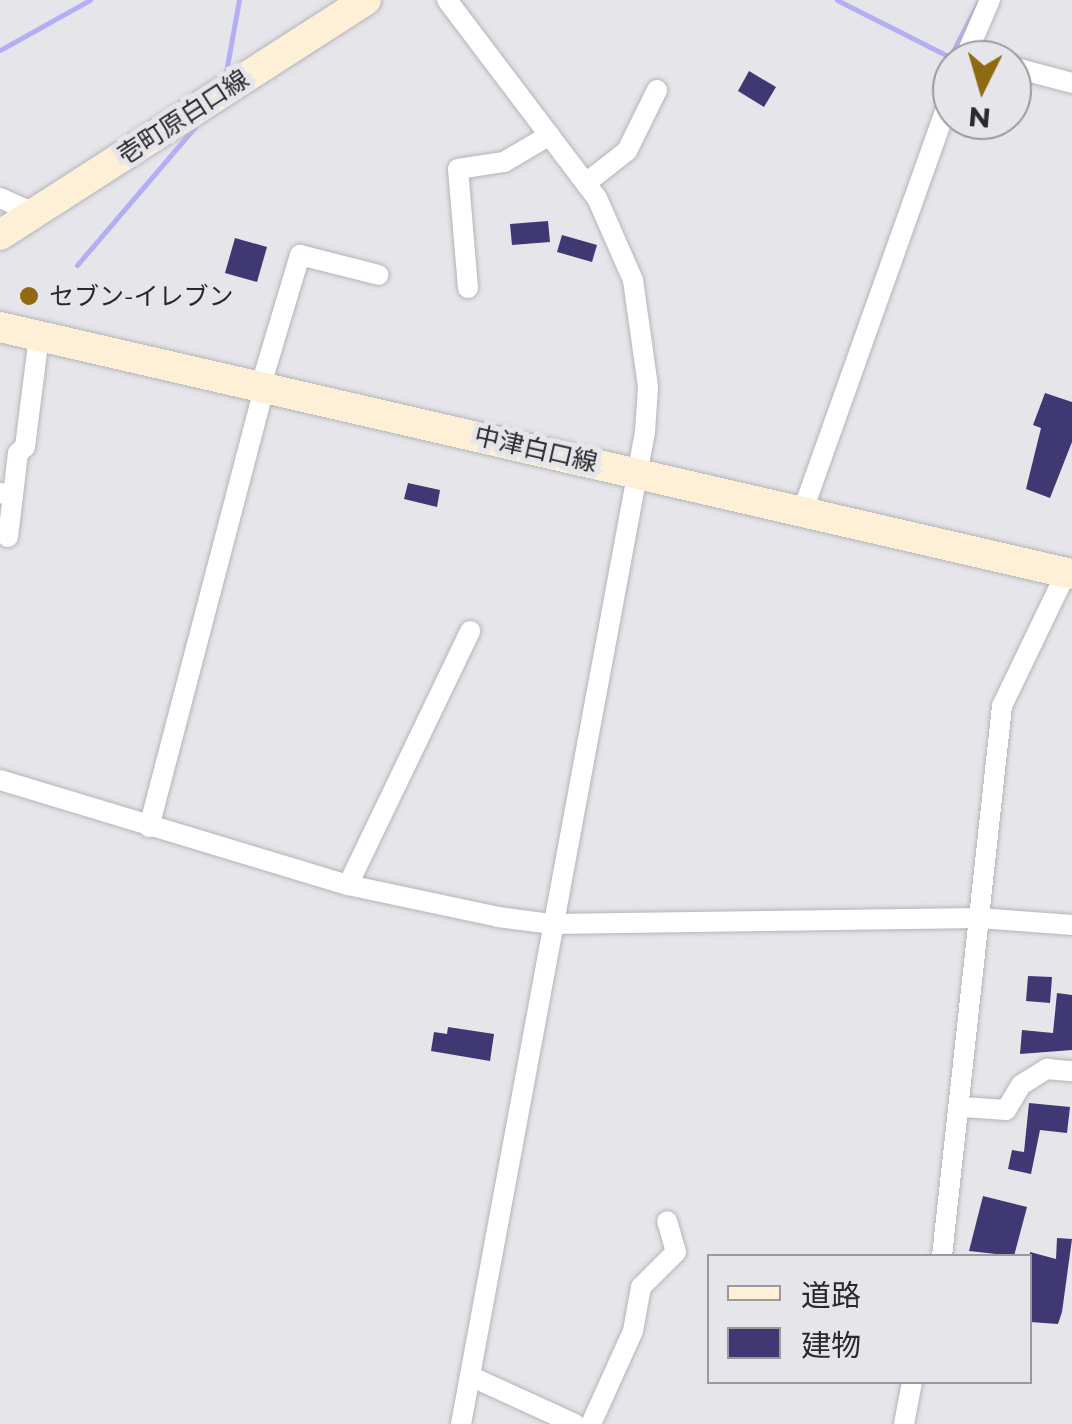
<!DOCTYPE html>
<meta charset="utf-8">
<style>
body{margin:0}
#map{position:relative;width:1072px;height:1424px;overflow:hidden;background:#e5e5ea;font-family:Montserrat,"Noto Sans JP",sans-serif}
div>[style]{position:absolute}
.stream>*{height:5px;margin:-2.5px;padding:0 2.5px;transform-origin:2.5px;border-radius:2.5px;background:#b4aef4}
.building>*{inset:0;background:#403873}
.roads{filter:drop-shadow(0 0 2px #b5b5b9) drop-shadow(0 0 2px #b5b5b9)}
.minor>*{height:20px;margin:-10px;padding:0 10px;transform-origin:10px;border-radius:10px;background:#fff}
.secondary>*{height:30px;margin:-15px;padding:0 15px;transform-origin:15px;border-radius:15px;background:#fdf0d6}
.dots>*{width:28px;height:28px;translate:-50% -50%;box-sizing:border-box;border:5px solid #e5e5ea;border-radius:50%}
span{translate:-50% -50%;white-space:nowrap;text-align:center;line-height:1.15;-webkit-text-stroke:10px #e5e5ea;paint-order:stroke}
.street-label{font-size:25px;color:#2a2a2c}
.poi-label{font-size:25px;color:#2a2a2c}
.left{translate:0 -50%;text-align:left}
.legend{position:absolute;left:707px;top:1254px;width:325px;height:130px;box-sizing:border-box;background:#e5e5ea;border:2px solid #9a9a9e;margin:0;padding:12px 18px;list-style:none;font-size:30px;color:#2a2a2c}
.legend li{display:flex;align-items:center;gap:20px;height:50px}
.legend b{width:50px;border:2px solid #9a9a9e}
.north{position:absolute;left:932px;top:40px;width:100px;height:100px;box-sizing:border-box;background:#e5e5ea;border:2px solid #9a9a9e;border-radius:50%;rotate:185deg;font-size:28px;font-weight:700;line-height:40px;text-align:center;color:#2a2a2c}
.north::after{content:'';display:block;margin:auto;width:35px;height:45px;background:#906a10;clip-path:polygon(50% 0,100% 100%,50% 72%,0 100%)}
</style>
<div id="map">
<div class="stream">
<div style="left:837px;top:0;width:127px;rotate:26.8deg"></div>
<div style="left:950px;top:57px;width:61px;rotate:-62.6deg"></div>
<div style="left:0;top:50px;width:103px;rotate:-29.1deg"></div>
<div style="left:226px;top:72px;width:73px;rotate:-79.8deg"></div>
<div style="left:77px;top:265px;width:182px;rotate:-49.5deg"></div>
</div>
<div class="building">
<div style="clip-path:polygon(749px 71px,776px 87px,764px 107px,738px 91px)"></div>
<div style="clip-path:polygon(548px 221px,550px 242px,512px 245px,510px 224px)"></div>
<div style="clip-path:polygon(562px 235px,597px 245px,592px 262px,557px 252px)"></div>
<div style="clip-path:polygon(235px 238px,267px 247px,257px 282px,225px 273px)"></div>
<div style="clip-path:polygon(1045px 393px,1072px 402px,1072px 442px,1050px 498px,1026px 489px,1041px 428px,1033px 425px)"></div>
<div style="clip-path:polygon(408px 483px,440px 490px,437px 507px,404px 499px)"></div>
<div style="clip-path:polygon(1028px 976px,1052px 977px,1050px 1003px,1026px 1001px)"></div>
<div style="clip-path:polygon(1057px 993px,1072px 995px,1072px 1050px,1020px 1054px,1022px 1030px,1053px 1033px)"></div>
<div style="clip-path:polygon(448px 1027px,494px 1034px,490px 1061px,431px 1051px,434px 1032px,447px 1034px)"></div>
<div style="clip-path:polygon(1029px 1103px,1070px 1107px,1067px 1133px,1040px 1130px,1031px 1174px,1008px 1169px,1012px 1150px,1024px 1152px)"></div>
<div style="clip-path:polygon(983px 1196px,1027px 1207px,1014px 1256px,969px 1251px)"></div>
<div style="clip-path:polygon(1057px 1238px,1072px 1239px,1062px 1312px,1058px 1324px,1030px 1322px,1030px 1252px,1056px 1259px)"></div>
</div>
<div class="roads">
<div class="minor">
<div style="left:447px;top:0;width:248px;rotate:52.9deg"></div>
<div style="left:597px;top:198px;width:90px;rotate:66.3deg"></div>
<div style="left:633px;top:280px;width:108px;rotate:82deg"></div>
<div style="left:648px;top:387px;width:45px;rotate:93.8deg"></div>
<div style="left:645px;top:432px;width:1009px;rotate:100.51deg"></div>
<div style="left:964px;top:60px;width:65px;rotate:-66.6deg"></div>
<div style="left:1012px;top:67px;width:62px;rotate:14.9deg"></div>
<div style="left:586px;top:183px;width:52px;rotate:-38deg"></div>
<div style="left:627px;top:151px;width:68px;rotate:-63.8deg"></div>
<div style="left:0;top:198px;width:37px;rotate:24deg"></div>
<div style="left:468px;top:288px;width:119px;rotate:-94.8deg"></div>
<div style="left:458px;top:169px;width:47px;rotate:-8.7deg"></div>
<div style="left:504px;top:162px;width:53px;rotate:-30.4deg"></div>
<div style="left:261px;top:385px;width:136px;rotate:-73.3deg"></div>
<div style="left:300px;top:255px;width:81px;rotate:14.2deg"></div>
<div style="left:0;top:493px;width:13px;rotate:9deg"></div>
<div style="left:13px;top:495px;width:42px;rotate:-83.2deg"></div>
<div style="left:18px;top:453px;width:9px;rotate:-41deg"></div>
<div style="left:25px;top:447px;width:112px;rotate:-82.8deg"></div>
<div style="left:802px;top:513px;width:448px;rotate:-70.4deg"></div>
<div style="left:8px;top:537px;width:42px;rotate:-83.2deg"></div>
<div style="left:0;top:780px;width:363px;rotate:16.8deg"></div>
<div style="left:348px;top:885px;width:153px;rotate:12deg"></div>
<div style="left:498px;top:917px;width:53px;rotate:7.5deg"></div>
<div style="left:551px;top:924px;width:428px;rotate:-0.8deg"></div>
<div style="left:979px;top:918px;width:93px;rotate:4.3deg"></div>
<div style="left:149px;top:827px;width:456px;rotate:-75.3deg"></div>
<div style="left:348px;top:885px;width:282px;rotate:-64.3deg"></div>
<div style="left:963px;top:1107px;width:43px;rotate:4deg"></div>
<div style="left:1006px;top:1110px;width:29px;rotate:-59deg"></div>
<div style="left:1021px;top:1085px;width:31px;rotate:-32deg"></div>
<div style="left:1047px;top:1069px;width:25px;rotate:5deg"></div>
<div style="left:942px;top:1256px;width:553px;rotate:-83.77deg"></div>
<div style="left:1002px;top:706px;width:148px;rotate:-64.3deg"></div>
<div style="left:470px;top:1376px;width:115px;rotate:24.6deg"></div>
<div style="left:591px;top:1424px;width:102px;rotate:-65.7deg"></div>
<div style="left:633px;top:1331px;width:45px;rotate:-79.7deg"></div>
<div style="left:641px;top:1287px;width:49px;rotate:-45deg"></div>
<div style="left:676px;top:1252px;width:32px;rotate:-106deg"></div>
<div style="left:904px;top:1424px;width:43px;rotate:-79.2deg"></div>
</div>
<div class="secondary">
<div style="left:0;top:235px;width:435px;rotate:-32.7deg"></div>
<div style="left:0;top:327px;width:1100px;rotate:12.98deg"></div>
</div>
</div>
<div class="dots">
<div style="left:29px;top:296px;background:#906a10"></div>
</div>
<div class="street-label">
<span style="left:183px;top:117px;rotate:-33deg">壱町原白口線</span>
<span style="left:536px;top:449px;rotate:13deg">中津白口線</span>
</div>
<div class="poi-label">
<span class="left" style="left:49px;top:296px">セブン-イレブン</span>
</div>
<ul class="legend">
<li><b style="height:12px;background:#fdf0d6"></b>道路</li>
<li><b style="height:28px;background:#403873"></b>建物</li>
</ul>
<div class="north">N</div>
</div>
